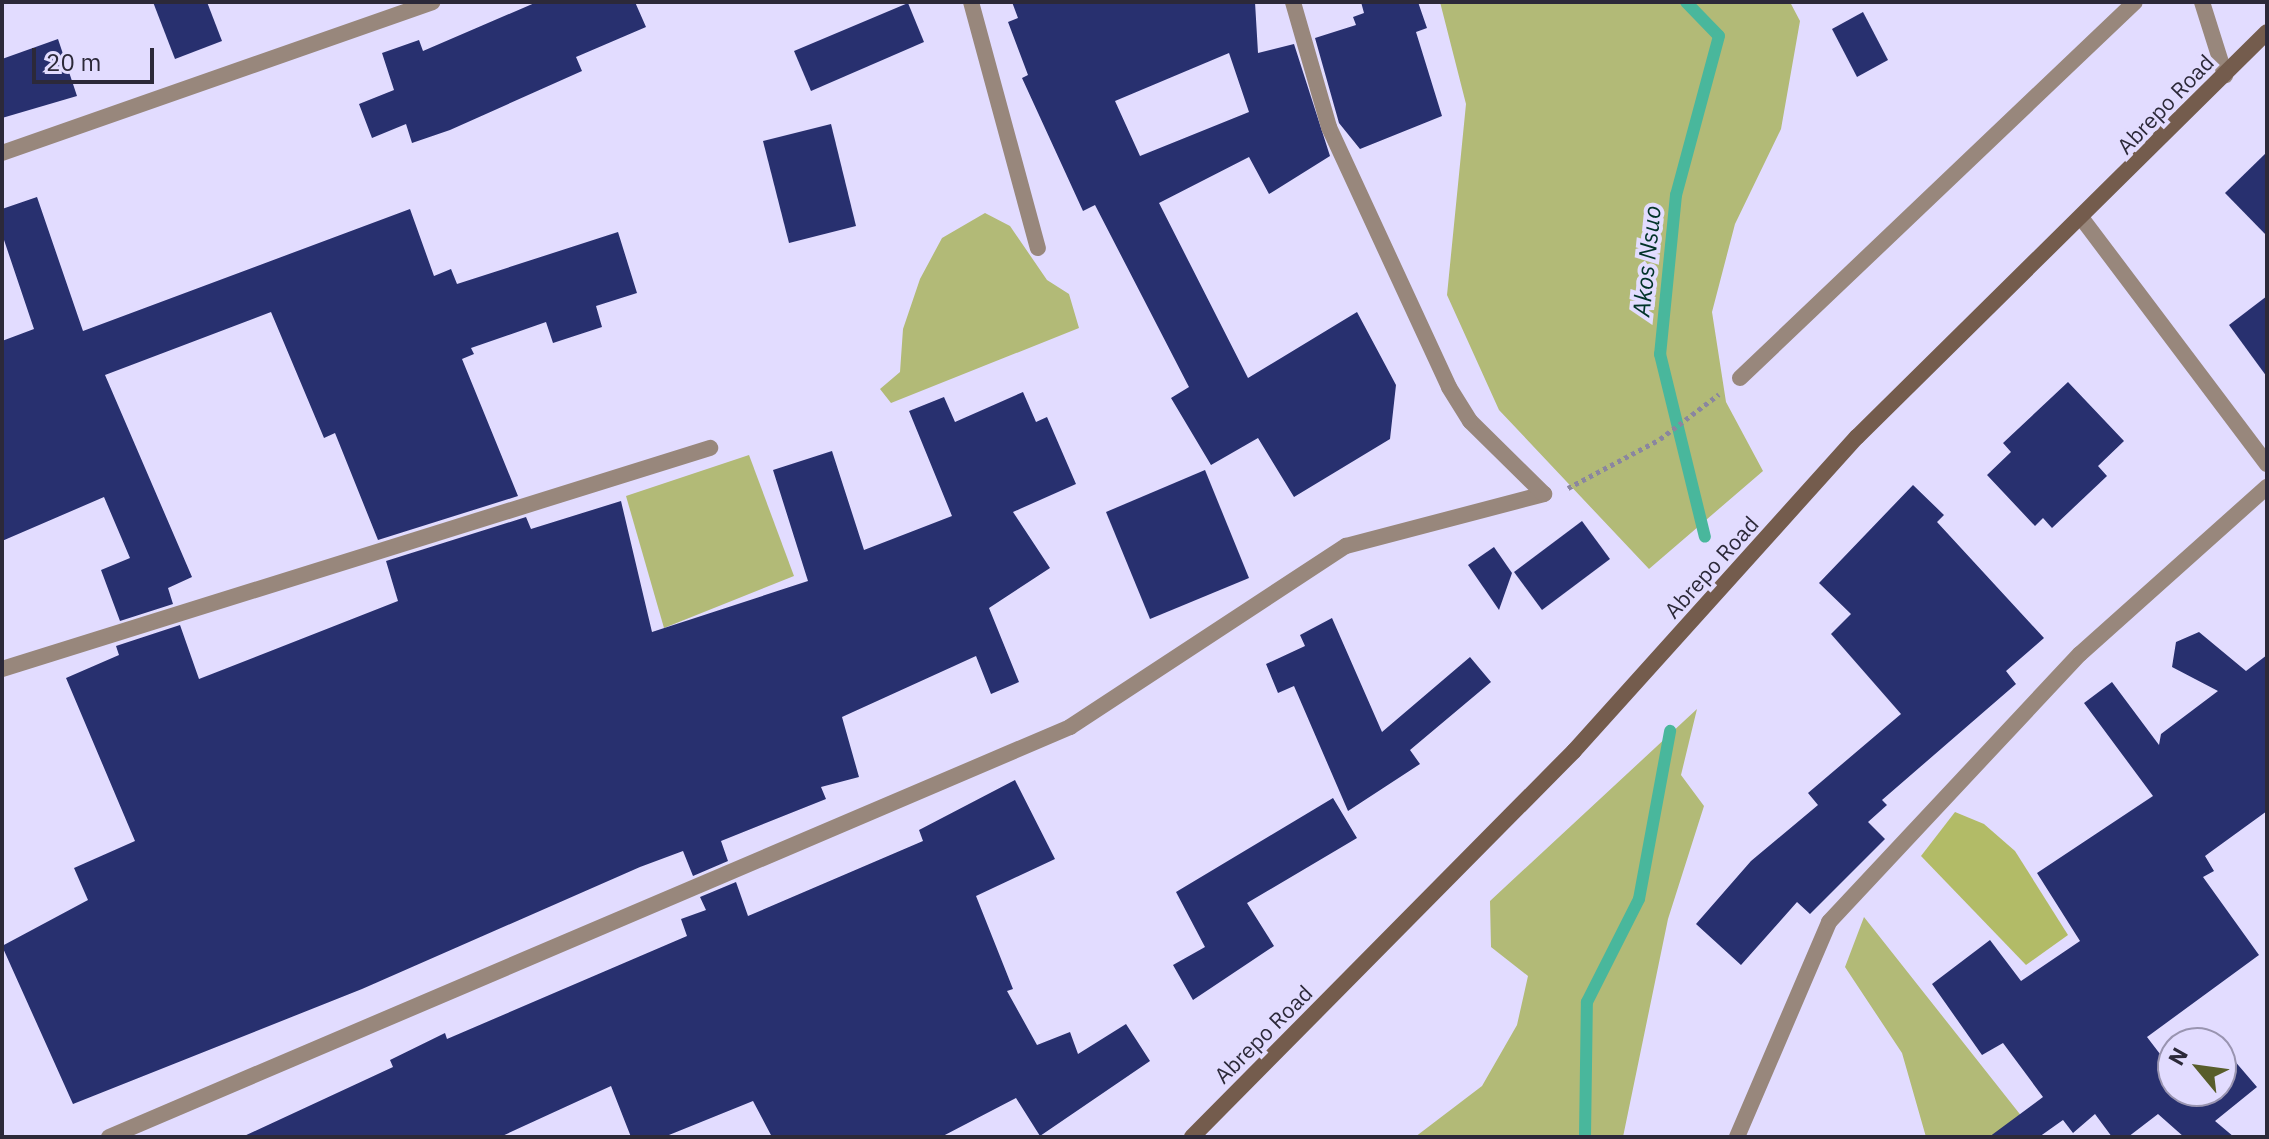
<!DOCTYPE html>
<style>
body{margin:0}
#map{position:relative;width:2269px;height:1139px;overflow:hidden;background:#e2dcff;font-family:"IBM Plex Sans",sans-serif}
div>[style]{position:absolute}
.green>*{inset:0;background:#b2ba77}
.forest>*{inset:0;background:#b2bb67}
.stream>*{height:12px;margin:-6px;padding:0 6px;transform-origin:6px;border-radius:6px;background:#49b79c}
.building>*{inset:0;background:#28306f}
.path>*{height:5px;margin-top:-2.5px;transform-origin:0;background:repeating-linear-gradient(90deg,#8a869f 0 4px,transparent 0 8px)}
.street>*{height:16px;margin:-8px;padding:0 8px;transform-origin:8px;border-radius:8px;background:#98877c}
.secondary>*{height:16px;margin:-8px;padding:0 8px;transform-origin:8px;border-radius:8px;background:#745c4d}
span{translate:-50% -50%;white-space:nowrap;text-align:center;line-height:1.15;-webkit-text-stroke:8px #e2dcff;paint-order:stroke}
.street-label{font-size:22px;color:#2c2939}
.water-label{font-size:24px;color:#003328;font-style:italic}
.frame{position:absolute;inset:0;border:4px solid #2c2939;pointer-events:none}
.north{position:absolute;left:2157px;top:1027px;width:80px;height:80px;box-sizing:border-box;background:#e2dcff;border:2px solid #9994b0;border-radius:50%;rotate:299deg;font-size:22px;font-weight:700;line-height:32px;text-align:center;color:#2c2939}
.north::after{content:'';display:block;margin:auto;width:28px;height:36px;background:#585d2b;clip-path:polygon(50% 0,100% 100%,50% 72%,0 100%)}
.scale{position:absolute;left:32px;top:48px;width:122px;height:36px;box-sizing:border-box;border:4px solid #2c2939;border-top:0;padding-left:10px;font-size:24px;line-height:28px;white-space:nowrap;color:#2c2939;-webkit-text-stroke:6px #e2dcff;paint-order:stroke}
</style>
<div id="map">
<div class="green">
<div style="clip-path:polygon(1440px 2px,1790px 2px,1800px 21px,1781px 129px,1735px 224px,1712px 312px,1726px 402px,1763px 471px,1649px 569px,1499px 410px,1447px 295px,1466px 104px)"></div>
<div style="clip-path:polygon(985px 213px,1010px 226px,1047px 280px,1069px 294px,1079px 328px,891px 403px,880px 389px,900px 372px,903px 329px,920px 279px,942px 238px)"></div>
<div style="clip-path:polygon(749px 455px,794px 576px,664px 628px,626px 496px)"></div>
<div style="clip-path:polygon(1697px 709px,1681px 775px,1704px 806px,1668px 919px,1623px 1137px,1415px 1137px,1482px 1086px,1517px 1025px,1528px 976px,1491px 947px,1490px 901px)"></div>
<div style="clip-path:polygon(1864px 917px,2038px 1137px,1926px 1137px,1902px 1053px,1845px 967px)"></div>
</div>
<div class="forest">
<div style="clip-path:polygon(1955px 812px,1984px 824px,2015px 851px,2068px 935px,2026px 965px,1921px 856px)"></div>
</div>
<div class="stream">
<div style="left:1686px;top:2px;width:47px;rotate:45.9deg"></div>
<div style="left:1719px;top:36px;width:165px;rotate:105.1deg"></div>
<div style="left:1676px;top:195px;width:160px;rotate:95.7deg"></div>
<div style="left:1660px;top:354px;width:188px;rotate:76.2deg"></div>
<div style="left:1585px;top:1137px;width:135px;rotate:-89.2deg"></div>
<div style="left:1587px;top:1002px;width:115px;rotate:-63.2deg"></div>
<div style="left:1639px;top:899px;width:171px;rotate:-79.5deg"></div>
</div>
<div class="building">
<div style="clip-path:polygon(153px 2px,207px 2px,222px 41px,175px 59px)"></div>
<div style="clip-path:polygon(537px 2px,635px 2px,646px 27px,576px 57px,582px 71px,450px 130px,412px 143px,406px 124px,372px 138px,359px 104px,394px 90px,382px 53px,419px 40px,423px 51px)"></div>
<div style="clip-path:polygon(evenodd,1012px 2px,1255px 2px,1258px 53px,1294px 44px,1330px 156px,1269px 194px,1249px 157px,1159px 203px,1248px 378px,1357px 312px,1396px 385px,1390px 439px,1294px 497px,1258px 438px,1211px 465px,1171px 398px,1189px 387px,1095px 205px,1083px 211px,1022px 78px,1028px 75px,1008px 22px,1018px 18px,1012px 2px,1229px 53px,1249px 112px,1140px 156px,1115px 101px,1229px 53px)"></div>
<div style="clip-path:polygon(1361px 2px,1418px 2px,1427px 28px,1416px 32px,1442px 116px,1360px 149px,1339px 123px,1315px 38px,1356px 25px,1353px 17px,1364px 13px)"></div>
<div style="clip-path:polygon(908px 3px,924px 42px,811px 91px,794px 51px)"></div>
<div style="clip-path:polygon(1863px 12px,1888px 60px,1857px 77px,1832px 29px)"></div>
<div style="clip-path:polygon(58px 39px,77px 96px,2px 118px,2px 59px)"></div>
<div style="clip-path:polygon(831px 124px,856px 226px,789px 243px,763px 141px)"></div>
<div style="clip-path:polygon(2267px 152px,2267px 236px,2225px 193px)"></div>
<div style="clip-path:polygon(37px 197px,83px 331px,410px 209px,434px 276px,451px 269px,457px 284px,618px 232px,637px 293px,596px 306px,602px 327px,553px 343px,546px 322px,471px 348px,474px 354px,462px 359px,518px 496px,378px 540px,335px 433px,324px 438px,271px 312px,105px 375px,192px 577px,168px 588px,173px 604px,120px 621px,101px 570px,130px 558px,104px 497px,2px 541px,2px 341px,34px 329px,2px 234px,2px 209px)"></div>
<div style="clip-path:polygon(2267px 296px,2267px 377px,2229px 325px)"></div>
<div style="clip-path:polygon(2068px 382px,2124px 441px,2098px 466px,2107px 476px,2052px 528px,2043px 518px,2035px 526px,1987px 475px,2011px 452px,2003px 443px)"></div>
<div style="clip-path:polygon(1023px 392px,1036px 422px,1047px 417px,1076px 484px,1013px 512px,1050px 568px,989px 608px,1019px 682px,991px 694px,976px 656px,842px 717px,859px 777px,821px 787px,826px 799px,721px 841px,728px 861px,693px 876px,683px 851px,640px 867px,362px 989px,73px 1104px,2px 946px,88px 900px,74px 868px,135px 841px,66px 678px,119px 655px,116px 646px,180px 625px,199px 679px,398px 601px,386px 561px,526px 517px,531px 529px,621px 501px,652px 632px,808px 581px,773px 470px,832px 451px,864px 550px,952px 516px,909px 411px,944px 397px,955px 422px)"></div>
<div style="clip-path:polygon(1205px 470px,1249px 578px,1150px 619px,1106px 512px)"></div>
<div style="clip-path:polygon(1913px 485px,1944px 515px,1937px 522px,2044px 638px,2006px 671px,2016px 684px,1882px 800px,1887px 805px,1868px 822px,1885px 839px,1810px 914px,1797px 902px,1741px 965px,1696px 924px,1751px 861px,1818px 805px,1808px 793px,1901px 714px,1831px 634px,1851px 614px,1819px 583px)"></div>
<div style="clip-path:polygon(1582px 521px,1610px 559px,1542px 610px,1514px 572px)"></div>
<div style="clip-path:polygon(1494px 547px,1512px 573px,1499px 610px,1468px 565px)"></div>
<div style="clip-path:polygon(1332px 618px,1382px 732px,1470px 657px,1491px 682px,1410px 750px,1420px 764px,1348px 811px,1294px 686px,1278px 693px,1266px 664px,1305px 646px,1300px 635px)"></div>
<div style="clip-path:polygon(2199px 632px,2246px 671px,2267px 655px,2267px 811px,2205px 856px,2214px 871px,2203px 877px,2259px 955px,2147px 1037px,2173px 1071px,2173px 1091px,2221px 1091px,2221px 1069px,2233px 1059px,2257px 1087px,2215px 1121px,2234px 1137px,2184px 1137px,2158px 1114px,2128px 1137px,2112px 1137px,2095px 1114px,2073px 1133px,2063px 1120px,2039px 1137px,1989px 1137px,2043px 1097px,2003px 1043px,1982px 1055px,1932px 984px,1990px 940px,2021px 981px,2080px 941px,2037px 873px,2153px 796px,2084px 703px,2112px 682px,2159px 745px,2161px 734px,2218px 691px,2172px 667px,2176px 642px)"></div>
<div style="clip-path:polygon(1015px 780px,1055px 859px,976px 896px,1013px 989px,1007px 991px,1037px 1045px,1070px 1032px,1078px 1054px,1126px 1024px,1150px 1061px,1040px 1136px,1016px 1098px,941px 1137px,772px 1137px,753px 1101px,664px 1137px,631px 1137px,611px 1086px,500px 1137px,242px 1137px,393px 1067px,390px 1060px,445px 1033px,447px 1039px,687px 936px,681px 919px,706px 910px,700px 897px,736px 882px,748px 916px,923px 841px,919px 830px)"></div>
<div style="clip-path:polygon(1333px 798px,1357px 838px,1247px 903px,1274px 946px,1193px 1000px,1173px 965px,1205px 947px,1176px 892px)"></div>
</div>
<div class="path">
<div style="left:1568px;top:488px;width:104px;rotate:-28deg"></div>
<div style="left:1660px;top:439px;width:74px;rotate:-37.3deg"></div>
</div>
<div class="street">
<div style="left:971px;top:2px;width:255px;rotate:74.8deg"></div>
<div style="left:2202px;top:2px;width:77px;rotate:72.5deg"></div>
<div style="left:2px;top:153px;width:456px;rotate:-19.3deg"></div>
<div style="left:2083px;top:220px;width:306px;rotate:53deg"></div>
<div style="left:1740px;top:378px;width:545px;rotate:-43.59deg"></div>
<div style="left:2px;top:669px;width:742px;rotate:-17.34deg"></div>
<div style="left:109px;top:1137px;width:1045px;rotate:-23.1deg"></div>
<div style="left:1070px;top:727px;width:330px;rotate:-33.3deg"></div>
<div style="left:1346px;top:546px;width:205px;rotate:-14.7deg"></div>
<div style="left:1544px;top:494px;width:104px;rotate:-135.4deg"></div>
<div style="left:1470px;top:421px;width:40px;rotate:-122deg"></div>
<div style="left:1449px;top:387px;width:286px;rotate:-114.8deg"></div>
<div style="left:1329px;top:127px;width:130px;rotate:-106.1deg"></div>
<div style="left:1737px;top:1137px;width:234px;rotate:-66.8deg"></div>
<div style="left:1829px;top:922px;width:367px;rotate:-46.9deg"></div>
<div style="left:2080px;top:654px;width:251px;rotate:-41.8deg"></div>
</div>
<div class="secondary">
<div style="left:1192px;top:1137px;width:543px;rotate:-45.3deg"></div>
<div style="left:1574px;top:751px;width:423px;rotate:-48deg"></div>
<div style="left:1857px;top:437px;width:576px;rotate:-44.65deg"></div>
</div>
<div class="street-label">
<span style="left:2165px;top:104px;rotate:-46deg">Abrepo Road</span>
<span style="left:1711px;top:567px;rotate:-48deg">Abrepo Road</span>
<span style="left:1263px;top:1034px;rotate:-45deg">Abrepo Road</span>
</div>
<div class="water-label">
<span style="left:1647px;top:261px;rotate:-84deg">Akos Nsuo</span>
</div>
<div class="frame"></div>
<div class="north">N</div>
<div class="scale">20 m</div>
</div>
